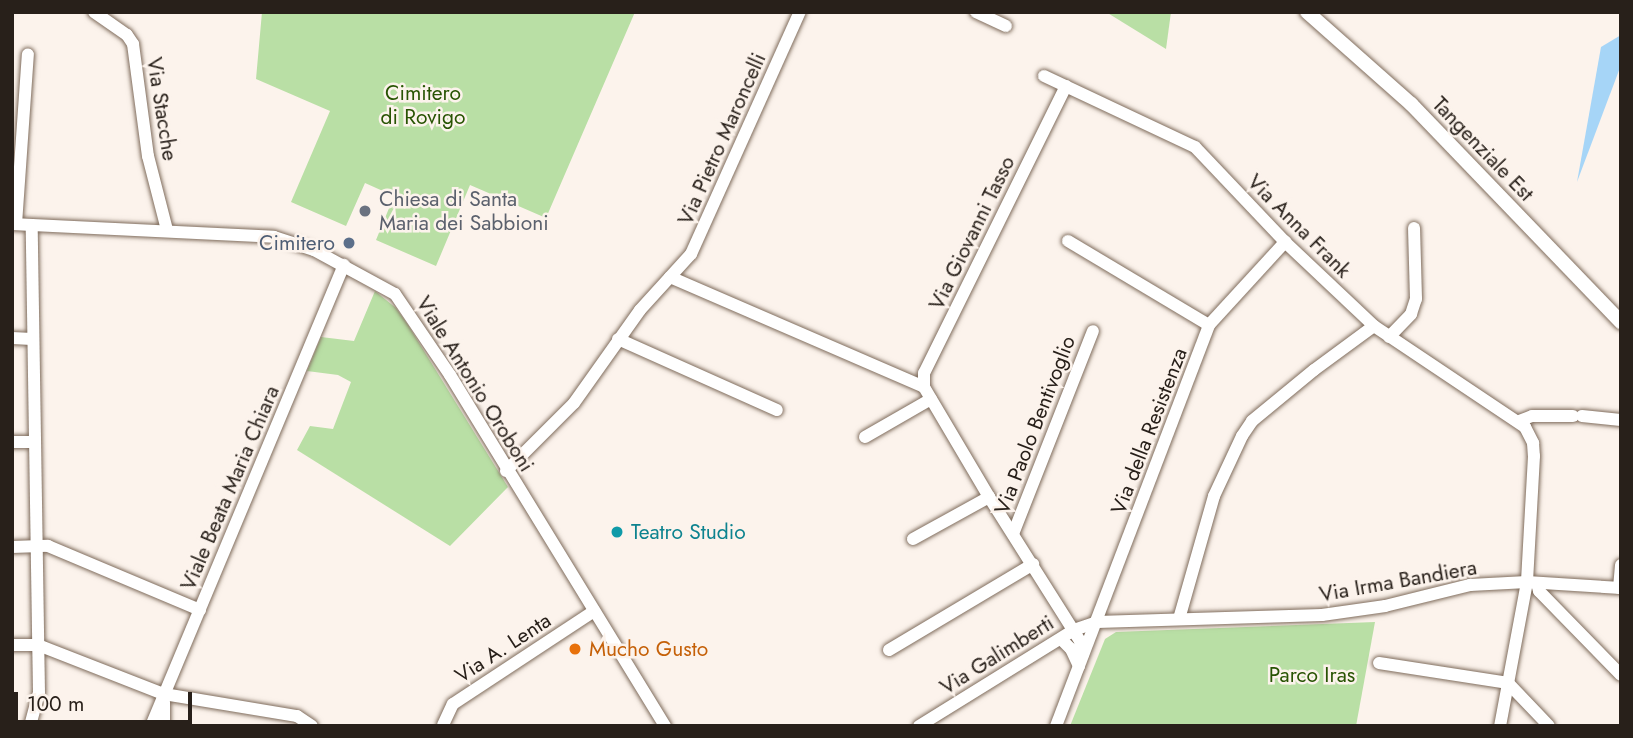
<!DOCTYPE html>
<style>
body{margin:0}
#map{position:relative;width:1633px;height:738px;overflow:hidden;background:#fcf3ec;font-family:Jost,sans-serif}
div>[style]{position:absolute}
.green>*{inset:0;background:#b9dfa5}
.water>*{inset:0;background:#a6d5f7}
.roads{filter:drop-shadow(0 0 2px #7f6c5c) drop-shadow(0 0 2px #7f6c5c)}
.minor>*{height:12px;margin:-6px;padding:0 6px;transform-origin:6px;border-radius:6px;background:#fff}
.major>*{height:14px;margin:-7px;padding:0 7px;transform-origin:7px;border-radius:7px;background:#fff}
.dots>*{width:19px;height:19px;translate:-50% -50%;box-sizing:border-box;border:4px solid #fcf3ec;border-radius:50%}
span{translate:-50% -50%;white-space:nowrap;text-align:center;line-height:1.15;-webkit-text-stroke:5px #fcf3ec;paint-order:stroke}
.park-label{font-size:21px;color:#285403}
.street-label{font-size:21px;color:#28201a}
.worship-label{font-size:21px;color:#5b616d}
.left{translate:0 -50%;text-align:left}
.service-label{font-size:21px;color:#4e5e75}
.right{translate:-100% -50%;text-align:right}
.culture-label{font-size:21px;color:#0d838f}
.food-label{font-size:21px;color:#c56008}
.frame{position:absolute;inset:0;border:14px solid #28201a;pointer-events:none}
.scale{position:absolute;left:14px;top:692px;width:178px;height:32px;box-sizing:border-box;border:4px solid #28201a;border-top:0;padding-left:9px;font-size:21px;line-height:24px;white-space:nowrap;color:#28201a;-webkit-text-stroke:5px #fcf3ec;paint-order:stroke}
</style>
<div id="map">
<div class="green">
<div style="clip-path:polygon(262px 12px,635px 12px,546px 218px,470px 185px,436px 266px,376px 240px,394px 196px,365px 183px,346px 226px,291px 202px,330px 111px,256px 79px)"></div>
<div style="clip-path:polygon(1106px 12px,1171px 12px,1166px 49px)"></div>
<div style="clip-path:polygon(375px 291px,396px 308px,408px 325px,508px 487px,450px 546px,297px 450px,310px 426px,333px 429px,351px 382px,338px 375px,307px 371px,321px 337px,354px 341px)"></div>
<div style="clip-path:polygon(1375px 622px,1356px 726px,1070px 726px,1105px 639px,1116px 632px)"></div>
</div>
<div class="water">
<div style="clip-path:polygon(1621px 35px,1621px 65px,1577px 182px,1601px 47px)"></div>
</div>
<div class="roads">
<div class="minor">
<div style="left:94px;top:12px;width:40px;rotate:34.9deg"></div>
<div style="left:127px;top:35px;width:11px;rotate:56deg"></div>
<div style="left:133px;top:44px;width:113px;rotate:82.4deg"></div>
<div style="left:148px;top:156px;width:76px;rotate:75.6deg"></div>
<div style="left:976px;top:12px;width:33px;rotate:25deg"></div>
<div style="left:1044px;top:76px;width:167px;rotate:25.2deg"></div>
<div style="left:1195px;top:147px;width:131px;rotate:46.5deg"></div>
<div style="left:1285px;top:242px;width:122px;rotate:43.3deg"></div>
<div style="left:1374px;top:326px;width:182px;rotate:33.8deg"></div>
<div style="left:1525px;top:427px;width:18px;rotate:63deg"></div>
<div style="left:1533px;top:443px;width:13px;rotate:86deg"></div>
<div style="left:1534px;top:456px;width:126px;rotate:93.2deg"></div>
<div style="left:1527px;top:582px;width:147px;rotate:100.6deg"></div>
<div style="left:1066px;top:86px;width:320px;rotate:116.3deg"></div>
<div style="left:924px;top:373px;width:14px;rotate:90deg"></div>
<div style="left:924px;top:387px;width:128px;rotate:59.4deg"></div>
<div style="left:989px;top:497px;width:170px;rotate:57.7deg"></div>
<div style="left:1080px;top:641px;width:14px;rotate:78deg"></div>
<div style="left:12px;top:224px;width:262px;rotate:2.8deg"></div>
<div style="left:274px;top:237px;width:42px;rotate:18deg"></div>
<div style="left:314px;top:250px;width:92px;rotate:28.5deg"></div>
<div style="left:395px;top:294px;width:98px;rotate:55.8deg"></div>
<div style="left:450px;top:375px;width:412px;rotate:58.5deg"></div>
<div style="left:16px;top:224px;width:170px;rotate:-86deg"></div>
<div style="left:1068px;top:241px;width:164px;rotate:30.8deg"></div>
<div style="left:670px;top:277px;width:277px;rotate:23.4deg"></div>
<div style="left:1389px;top:337px;width:32px;rotate:-46deg"></div>
<div style="left:1411px;top:314px;width:16px;rotate:-72deg"></div>
<div style="left:1416px;top:299px;width:71px;rotate:-91.6deg"></div>
<div style="left:12px;top:338px;width:20px;rotate:3deg"></div>
<div style="left:618px;top:339px;width:174px;rotate:24.1deg"></div>
<div style="left:1582px;top:416px;width:39px;rotate:6deg"></div>
<div style="left:1519px;top:421px;width:14px;rotate:-21deg"></div>
<div style="left:1532px;top:416px;width:41px"></div>
<div style="left:865px;top:437px;width:76px;rotate:-29.9deg"></div>
<div style="left:12px;top:442px;width:22px"></div>
<div style="left:506px;top:471px;width:96px;rotate:-45deg"></div>
<div style="left:574px;top:403px;width:114px;rotate:-54.6deg"></div>
<div style="left:640px;top:310px;width:76px;rotate:-47.7deg"></div>
<div style="left:691px;top:254px;width:265px;rotate:-65.8deg"></div>
<div style="left:1013px;top:534px;width:218px;rotate:-68.5deg"></div>
<div style="left:913px;top:539px;width:87px;rotate:-28.9deg"></div>
<div style="left:12px;top:547px;width:36px;rotate:-2deg"></div>
<div style="left:48px;top:546px;width:165px;rotate:22.8deg"></div>
<div style="left:1537px;top:583px;width:8px;rotate:76deg"></div>
<div style="left:1539px;top:591px;width:117px;rotate:45.7deg"></div>
<div style="left:1619px;top:588px;width:23px;rotate:-85deg"></div>
<div style="left:1179px;top:619px;width:128px;rotate:-74.1deg"></div>
<div style="left:1214px;top:496px;width:66px;rotate:-65deg"></div>
<div style="left:1242px;top:436px;width:18px;rotate:-56deg"></div>
<div style="left:1252px;top:421px;width:80px;rotate:-39.4deg"></div>
<div style="left:1314px;top:370px;width:74px;rotate:-36.3deg"></div>
<div style="left:1061px;top:639px;width:14px;rotate:45deg"></div>
<div style="left:1071px;top:649px;width:19px;rotate:65deg"></div>
<div style="left:12px;top:645px;width:26px"></div>
<div style="left:38px;top:645px;width:135px;rotate:21.3deg"></div>
<div style="left:164px;top:694px;width:135px;rotate:9.4deg"></div>
<div style="left:297px;top:716px;width:18px;rotate:34deg"></div>
<div style="left:889px;top:650px;width:168px;rotate:-30.8deg"></div>
<div style="left:1379px;top:663px;width:131px;rotate:8.8deg"></div>
<div style="left:1508px;top:683px;width:59px;rotate:46.4deg"></div>
<div style="left:164px;top:702px;width:24px;rotate:90deg"></div>
<div style="left:443px;top:725px;width:23px;rotate:-65deg"></div>
<div style="left:453px;top:704px;width:169px;rotate:-33.4deg"></div>
<div style="left:30px;top:726px;width:34px;rotate:-75deg"></div>
<div style="left:39px;top:693px;width:468px;rotate:-90.9deg"></div>
<div style="left:151px;top:726px;width:500px;rotate:-67.3deg"></div>
<div style="left:919px;top:726px;width:182px;rotate:-31.8deg"></div>
<div style="left:1074px;top:630px;width:24px;rotate:-19deg"></div>
<div style="left:1097px;top:622px;width:225px;rotate:-1.8deg"></div>
<div style="left:1322px;top:615px;width:64px;rotate:-8.1deg"></div>
<div style="left:1385px;top:606px;width:88px;rotate:-13.9deg"></div>
<div style="left:1470px;top:585px;width:57px;rotate:-3deg"></div>
<div style="left:1527px;top:582px;width:94px;rotate:3.7deg"></div>
<div style="left:1056px;top:726px;width:429px;rotate:-69.1deg"></div>
<div style="left:1209px;top:325px;width:113px;rotate:-47.5deg"></div>
</div>
<div class="major">
<div style="left:1307px;top:12px;width:139px;rotate:41.5deg"></div>
<div style="left:1411px;top:104px;width:303px;rotate:46.1deg"></div>
</div>
</div>
<div class="dots">
<div style="left:365px;top:211px;background:#6b7280"></div>
<div style="left:349px;top:243px;background:#5c6f8a"></div>
<div style="left:617px;top:532px;background:#0f9aa8"></div>
<div style="left:575px;top:649px;background:#e8710a"></div>
</div>
<div class="park-label">
<span style="left:423px;top:105px">Cimitero<br>di Rovigo</span>
<span style="left:1312px;top:675px">Parco Iras</span>
</div>
<div class="street-label">
<span style="left:162px;top:109px;rotate:81deg">Via Stacche</span>
<span style="left:722px;top:139px;rotate:-66deg">Via Pietro Maroncelli</span>
<span style="left:1483px;top:149px;rotate:46deg">Tangenziale Est</span>
<span style="left:1299px;top:226px;rotate:45deg">Via Anna Frank</span>
<span style="left:972px;top:233px;rotate:-64deg">Via Giovanni Tasso</span>
<span style="left:475px;top:384px;rotate:58deg">Viale Antonio Oroboni</span>
<span style="left:1035px;top:425px;rotate:-69deg">Via Paolo Bentivoglio</span>
<span style="left:1149px;top:431px;rotate:-69deg">Via della Resistenza</span>
<span style="left:230px;top:488px;rotate:-67deg">Viale Beata Maria Chiara</span>
<span style="left:1398px;top:581px;rotate:-10deg">Via Irma Bandiera</span>
<span style="left:503px;top:648px;rotate:-33deg">Via A. Lenta</span>
<span style="left:997px;top:655px;rotate:-32deg">Via Galimberti</span>
</div>
<div class="worship-label">
<span class="left" style="left:379px;top:211px">Chiesa di Santa<br>Maria dei Sabbioni</span>
</div>
<div class="service-label">
<span class="right" style="left:335px;top:243px">Cimitero</span>
</div>
<div class="culture-label">
<span class="left" style="left:631px;top:532px">Teatro Studio</span>
</div>
<div class="food-label">
<span class="left" style="left:589px;top:649px">Mucho Gusto</span>
</div>
<div class="frame"></div>
<div class="scale">100 m</div>
</div>
